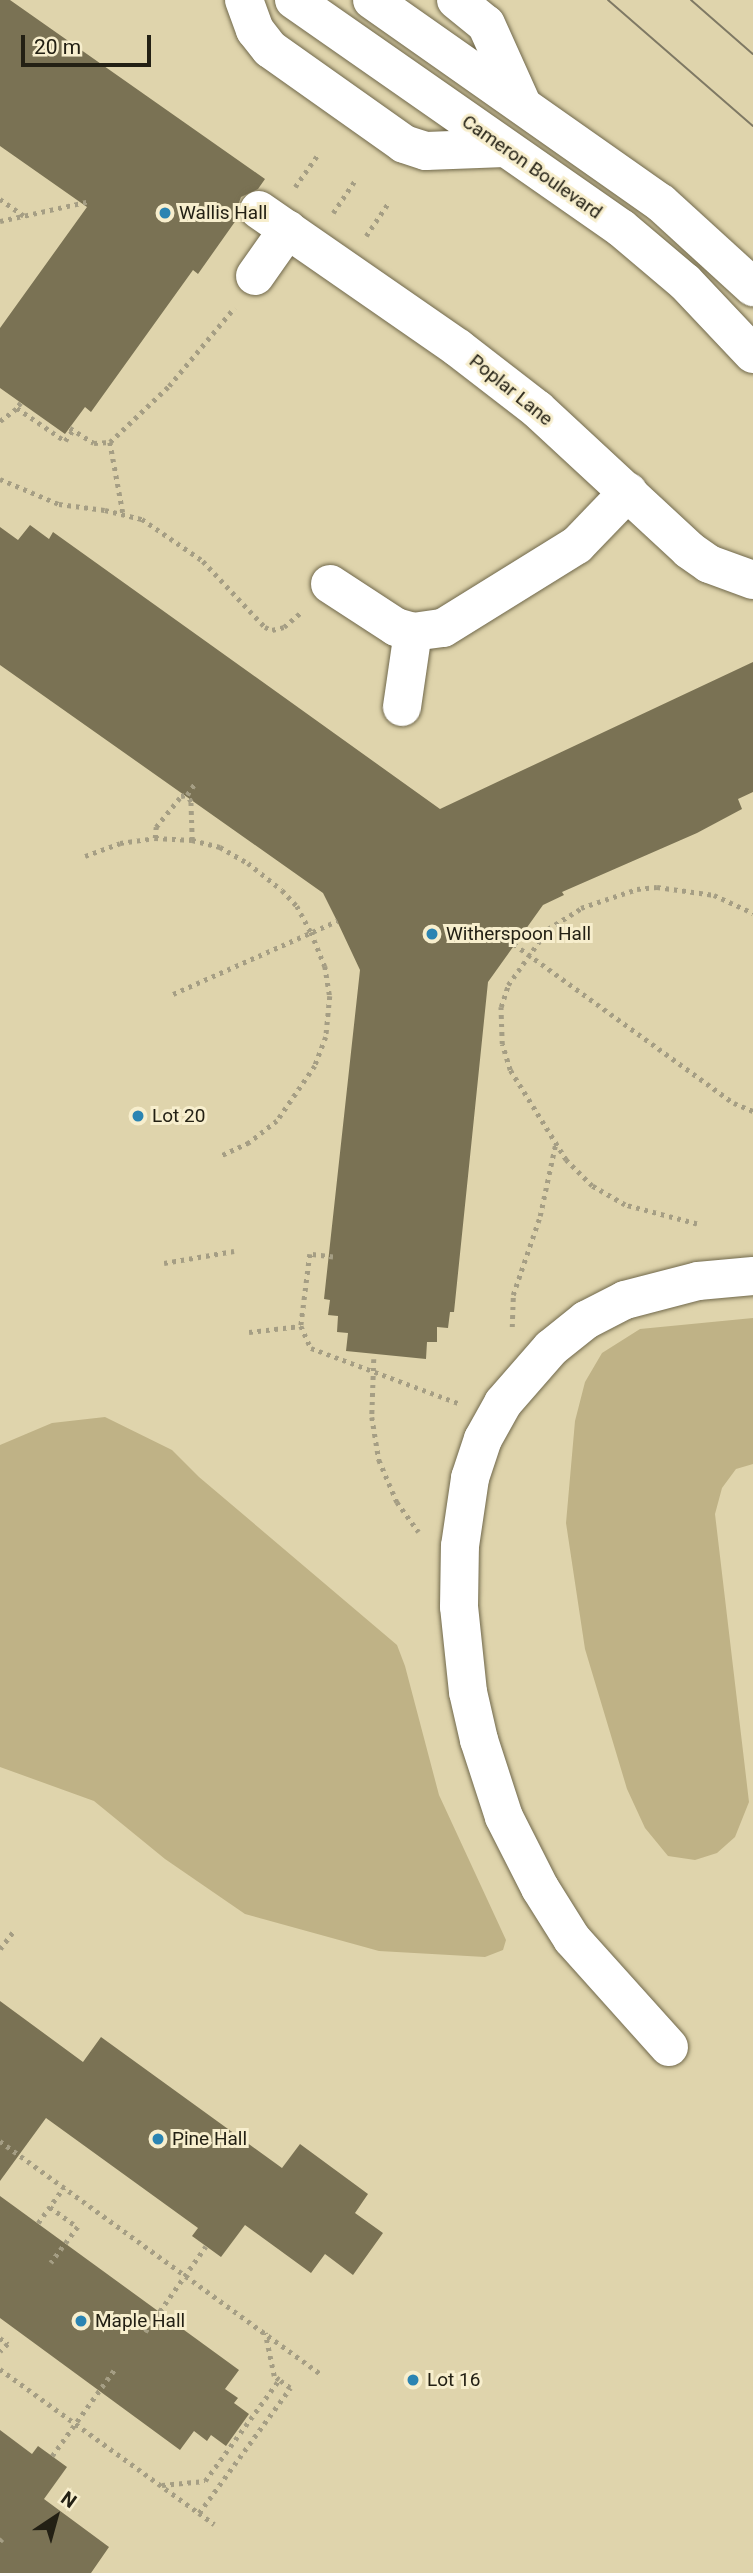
<!DOCTYPE html>
<style>
body{margin:0}
#map{position:relative;width:753px;height:2573px;overflow:hidden;background:#eae1c0;font-family:Roboto,sans-serif}
div>[style]{position:absolute}
.built>*{inset:0;background:#dfd4ac}
.green>*{inset:0;background:#bfb286}
.building>*{inset:0;background:#7a7254}
.path>*{height:4.5px;margin-top:-2.25px;transform-origin:0;background:repeating-linear-gradient(90deg,#a59e84 0 3.5px,transparent 0 8.5px)}
.roads{filter:drop-shadow(0 0 2px #70684b) drop-shadow(0 0 2px #70684b)}
.minor>*{height:38px;margin:-19px;padding:0 19px;transform-origin:19px;border-radius:19px;background:#fff}
.tram>*{height:2px;margin:-1px;padding:0 1px;transform-origin:1px;border-radius:1px;background:#7f7964}
.dots>*{width:19px;height:19px;translate:-50% -50%;box-sizing:border-box;border:4px solid #f7eecd;border-radius:50%}
span{translate:-50% -50%;white-space:nowrap;text-align:center;line-height:1.15;-webkit-text-stroke:6px #f7eecd;paint-order:stroke}
.street-label{font-size:19px;color:#232014}
.poi-label{font-size:19px;color:#232014}
.left{translate:0 -50%;text-align:left}
.north{position:absolute;left:21px;top:2482px;width:70px;height:70px;-webkit-text-stroke:5px #f7eecd;paint-order:stroke;rotate:36deg;font-size:19px;font-weight:700;line-height:28px;text-align:center;color:#232014}
.north::after{content:'';display:block;margin:auto;width:24px;height:32px;background:#232014;clip-path:polygon(50% 0,100% 100%,50% 72%,0 100%)}
.scale{position:absolute;left:21px;top:35px;width:130px;height:32px;box-sizing:border-box;border:4px solid #232014;border-top:0;padding-left:9px;font-size:21px;line-height:24px;white-space:nowrap;color:#232014;-webkit-text-stroke:5px #f7eecd;paint-order:stroke}
</style>
<div id="map">
<div class="built">
<div style="clip-path:polygon(0 0,753px 0,753px 2573px,0 2573px)"></div>
</div>
<div class="green">
<div style="clip-path:polygon(753px 1318px,753px 1464px,736px 1469px,722px 1488px,715px 1514px,749px 1802px,735px 1837px,717px 1853px,695px 1860px,668px 1856px,645px 1828px,627px 1789px,585px 1649px,566px 1523px,575px 1421px,585px 1382px,602px 1353px,640px 1329px)"></div>
<div style="clip-path:polygon(105px 1417px,172px 1450px,199px 1477px,397px 1645px,405px 1666px,439px 1795px,506px 1940px,503px 1950px,485px 1957px,379px 1951px,245px 1914px,165px 1859px,94px 1801px,0 1767px,0 1445px,52px 1423px)"></div>
</div>
<div class="building">
<div style="clip-path:polygon(0 0,10px 0,265px 179px,258px 189px,241px 197px,237px 208px,239px 216px,198px 274px,193px 270px,91px 412px,85px 407px,65px 434px,0 388px,0 328px,87px 207px,0 146px)"></div>
<div style="clip-path:polygon(30px 525px,49px 539px,53px 532px,440px 809px,753px 662px,753px 792px,738px 799px,742px 809px,697px 833px,562px 892px,564px 895px,543px 905px,488px 982px,454px 1312px,450px 1312px,448px 1328px,437px 1327px,437px 1342px,427px 1342px,426px 1359px,346px 1351px,348px 1333px,337px 1332px,338px 1316px,328px 1315px,330px 1300px,324px 1299px,360px 970px,337px 921px,323px 893px,0 665px,0 527px,18px 540px)"></div>
<div style="clip-path:polygon(0 2001px,83px 2062px,101px 2037px,282px 2168px,300px 2144px,368px 2194px,355px 2213px,383px 2233px,353px 2275px,325px 2254px,311px 2273px,245px 2225px,221px 2257px,192px 2236px,198px 2228px,46px 2118px,0 2181px)"></div>
<div style="clip-path:polygon(0 2196px,239px 2370px,225px 2389px,238px 2398px,234px 2403px,249px 2414px,226px 2446px,211px 2435px,207px 2441px,194px 2431px,180px 2450px,0 2318px)"></div>
<div style="clip-path:polygon(0 2430px,32px 2454px,38px 2446px,67px 2467px,44px 2499px,109px 2547px,91px 2573px,0 2573px)"></div>
</div>
<div class="path">
<div style="left:295px;top:187px;width:42px;rotate:-54.8deg"></div>
<div style="left:0;top:199px;width:29px;rotate:35deg"></div>
<div style="left:333px;top:213px;width:41px;rotate:-55.9deg"></div>
<div style="left:0;top:221px;width:92px;rotate:-12.5deg"></div>
<div style="left:366px;top:236px;width:41px;rotate:-55.9deg"></div>
<div style="left:21px;top:403px;width:6px;rotate:129deg"></div>
<div style="left:17px;top:408px;width:58px;rotate:34.5deg"></div>
<div style="left:65px;top:441px;width:14px;rotate:-54deg"></div>
<div style="left:0;top:421px;width:21px;rotate:-37deg"></div>
<div style="left:70px;top:428px;width:28px;rotate:32deg"></div>
<div style="left:94px;top:443px;width:16px;rotate:-4deg"></div>
<div style="left:110px;top:442px;width:81px;rotate:-43.5deg"></div>
<div style="left:169px;top:386px;width:102px;rotate:-50.2deg"></div>
<div style="left:110px;top:442px;width:72px;rotate:79.6deg"></div>
<div style="left:0;top:479px;width:64px;rotate:23deg"></div>
<div style="left:59px;top:504px;width:46px;rotate:7.4deg"></div>
<div style="left:105px;top:510px;width:38px;rotate:14deg"></div>
<div style="left:142px;top:519px;width:74px;rotate:34.5deg"></div>
<div style="left:203px;top:561px;width:91px;rotate:46.8deg"></div>
<div style="left:265px;top:627px;width:8px;rotate:23deg"></div>
<div style="left:272px;top:630px;width:12px;rotate:-14deg"></div>
<div style="left:284px;top:627px;width:23px;rotate:-41deg"></div>
<div style="left:155px;top:838px;width:11px;rotate:-85deg"></div>
<div style="left:156px;top:827px;width:40px;rotate:-51deg"></div>
<div style="left:181px;top:796px;width:6px;rotate:-9deg"></div>
<div style="left:192px;top:840px;width:38px;rotate:-92deg"></div>
<div style="left:191px;top:802px;width:8px;rotate:-120deg"></div>
<div style="left:187px;top:795px;width:14px;rotate:-56deg"></div>
<div style="left:85px;top:856px;width:37px;rotate:-20deg"></div>
<div style="left:120px;top:843px;width:35px;rotate:-8deg"></div>
<div style="left:155px;top:838px;width:37px;rotate:3deg"></div>
<div style="left:192px;top:840px;width:29px;rotate:14deg"></div>
<div style="left:220px;top:847px;width:32px;rotate:30deg"></div>
<div style="left:248px;top:863px;width:43px;rotate:38.5deg"></div>
<div style="left:282px;top:890px;width:22px;rotate:47deg"></div>
<div style="left:297px;top:906px;width:30px;rotate:62deg"></div>
<div style="left:311px;top:932px;width:37px;rotate:68deg"></div>
<div style="left:325px;top:966px;width:30px;rotate:81deg"></div>
<div style="left:330px;top:996px;width:41px;rotate:95.6deg"></div>
<div style="left:326px;top:1037px;width:31px;rotate:111deg"></div>
<div style="left:315px;top:1066px;width:67px;rotate:124.6deg"></div>
<div style="left:277px;top:1121px;width:36px;rotate:142deg"></div>
<div style="left:249px;top:1143px;width:33px;rotate:155deg"></div>
<div style="left:514px;top:944px;width:271px;rotate:35.9deg"></div>
<div style="left:734px;top:1103px;width:21px;rotate:23deg"></div>
<div style="left:173px;top:994px;width:180px;rotate:-24deg"></div>
<div style="left:697px;top:1224px;width:74px;rotate:-165.2deg"></div>
<div style="left:625px;top:1205px;width:38px;rotate:-150deg"></div>
<div style="left:592px;top:1186px;width:37px;rotate:-135deg"></div>
<div style="left:566px;top:1160px;width:106px;rotate:-121.9deg"></div>
<div style="left:510px;top:1070px;width:27px;rotate:-107deg"></div>
<div style="left:502px;top:1044px;width:37px;rotate:-92deg"></div>
<div style="left:501px;top:1007px;width:23px;rotate:-72deg"></div>
<div style="left:508px;top:985px;width:69px;rotate:-54.5deg"></div>
<div style="left:548px;top:929px;width:39px;rotate:-32deg"></div>
<div style="left:581px;top:908px;width:59px;rotate:-18.7deg"></div>
<div style="left:637px;top:889px;width:20px;rotate:-6deg"></div>
<div style="left:657px;top:887px;width:58px;rotate:8deg"></div>
<div style="left:714px;top:895px;width:43px;rotate:24.8deg"></div>
<div style="left:333px;top:1257px;width:23px;rotate:-173deg"></div>
<div style="left:310px;top:1254px;width:73px;rotate:97.1deg"></div>
<div style="left:301px;top:1326px;width:24px;rotate:66deg"></div>
<div style="left:311px;top:1348px;width:157px;rotate:20.5deg"></div>
<div style="left:164px;top:1263px;width:71px;rotate:-9.7deg"></div>
<div style="left:512px;top:1327px;width:32px;rotate:-88deg"></div>
<div style="left:513px;top:1295px;width:83px;rotate:-71.1deg"></div>
<div style="left:540px;top:1216px;width:72px;rotate:-77.9deg"></div>
<div style="left:249px;top:1332px;width:52px;rotate:-6.6deg"></div>
<div style="left:374px;top:1359px;width:58px;rotate:92deg"></div>
<div style="left:372px;top:1417px;width:44px;rotate:80.8deg"></div>
<div style="left:379px;top:1460px;width:46px;rotate:66.8deg"></div>
<div style="left:397px;top:1502px;width:37px;rotate:54deg"></div>
<div style="left:0;top:1949px;width:25px;rotate:-53deg"></div>
<div style="left:0;top:2141px;width:397px;rotate:36deg"></div>
<div style="left:50px;top:2207px;width:34px;rotate:36deg"></div>
<div style="left:78px;top:2227px;width:45px;rotate:126.9deg"></div>
<div style="left:38px;top:2223px;width:44px;rotate:-54.2deg"></div>
<div style="left:145px;top:2332px;width:105px;rotate:-54.7deg"></div>
<div style="left:0;top:2338px;width:10px;rotate:37deg"></div>
<div style="left:8px;top:2344px;width:11px;rotate:135deg"></div>
<div style="left:0;top:2369px;width:246px;rotate:35.9deg"></div>
<div style="left:199px;top:2513px;width:155px;rotate:-53.9deg"></div>
<div style="left:290px;top:2388px;width:14px;rotate:-144deg"></div>
<div style="left:52px;top:2456px;width:106px;rotate:-54.2deg"></div>
<div style="left:162px;top:2485px;width:43px;rotate:-5.3deg"></div>
<div style="left:205px;top:2481px;width:125px;rotate:-53.8deg"></div>
<div style="left:279px;top:2380px;width:6px;rotate:-141deg"></div>
<div style="left:274px;top:2376px;width:44px;rotate:-101.8deg"></div>
<div style="left:199px;top:2513px;width:19px;rotate:36deg"></div>
<div style="left:0;top:2541px;width:3px;rotate:-45deg"></div>
</div>
<div class="roads">
<div class="minor">
<div style="left:244px;top:0;width:32px;rotate:70deg"></div>
<div style="left:255px;top:30px;width:24px;rotate:52deg"></div>
<div style="left:270px;top:49px;width:164px;rotate:35.3deg"></div>
<div style="left:404px;top:144px;width:23px;rotate:18deg"></div>
<div style="left:426px;top:151px;width:79px;rotate:-2.2deg"></div>
<div style="left:294px;top:0;width:399px;rotate:34.9deg"></div>
<div style="left:621px;top:228px;width:84px;rotate:40.2deg"></div>
<div style="left:685px;top:282px;width:99px;rotate:46.6deg"></div>
<div style="left:372px;top:0;width:353px;rotate:35.1deg"></div>
<div style="left:661px;top:203px;width:125px;rotate:42.4deg"></div>
<div style="left:456px;top:0;width:38px;rotate:39deg"></div>
<div style="left:486px;top:24px;width:88px;rotate:65.8deg"></div>
<div style="left:259px;top:210px;width:242px;rotate:34.7deg"></div>
<div style="left:458px;top:348px;width:100px;rotate:37.7deg"></div>
<div style="left:537px;top:409px;width:207px;rotate:42.8deg"></div>
<div style="left:689px;top:550px;width:24px;rotate:35deg"></div>
<div style="left:709px;top:564px;width:47px;rotate:20deg"></div>
<div style="left:255px;top:276px;width:57px;rotate:-54.9deg"></div>
<div style="left:330px;top:584px;width:79px;rotate:33.1deg"></div>
<div style="left:396px;top:627px;width:18px;rotate:16deg"></div>
<div style="left:413px;top:632px;width:30px;rotate:-8deg"></div>
<div style="left:443px;top:628px;width:158px;rotate:-31.8deg"></div>
<div style="left:577px;top:545px;width:74px;rotate:-46.1deg"></div>
<div style="left:402px;top:707px;width:76px;rotate:-81.7deg"></div>
<div style="left:669px;top:2047px;width:145px;rotate:-131.9deg"></div>
<div style="left:572px;top:1939px;width:60px;rotate:-122.1deg"></div>
<div style="left:540px;top:1888px;width:80px;rotate:-116.9deg"></div>
<div style="left:504px;top:1817px;width:81px;rotate:-108deg"></div>
<div style="left:479px;top:1740px;width:49px;rotate:-102.9deg"></div>
<div style="left:468px;top:1692px;width:85px;rotate:-96deg"></div>
<div style="left:459px;top:1607px;width:61px;rotate:-89.1deg"></div>
<div style="left:460px;top:1546px;width:69px;rotate:-81.6deg"></div>
<div style="left:470px;top:1478px;width:41px;rotate:-71.6deg"></div>
<div style="left:483px;top:1439px;width:41px;rotate:-60.9deg"></div>
<div style="left:503px;top:1403px;width:73px;rotate:-48.9deg"></div>
<div style="left:551px;top:1348px;width:45px;rotate:-38.7deg"></div>
<div style="left:586px;top:1320px;width:44px;rotate:-27.1deg"></div>
<div style="left:625px;top:1300px;width:75px;rotate:-14.6deg"></div>
<div style="left:698px;top:1281px;width:55px;rotate:-5.2deg"></div>
</div>
</div>
<div class="tram">
<div style="left:608px;top:0;width:192px;rotate:41deg"></div>
<div style="left:691px;top:0;width:82px;rotate:41.1deg"></div>
</div>
<div class="dots">
<div style="left:165px;top:213px;background:#2b84b2"></div>
<div style="left:432px;top:934px;background:#2b84b2"></div>
<div style="left:138px;top:1116px;background:#2b84b2"></div>
<div style="left:158px;top:2139px;background:#2b84b2"></div>
<div style="left:81px;top:2321px;background:#2b84b2"></div>
<div style="left:413px;top:2380px;background:#2b84b2"></div>
</div>
<div class="street-label">
<span style="left:532px;top:167px;rotate:35deg">Cameron Boulevard</span>
<span style="left:511px;top:390px;rotate:39deg">Poplar Lane</span>
</div>
<div class="poi-label">
<span class="left" style="left:179px;top:213px">Wallis Hall</span>
<span class="left" style="left:446px;top:934px">Witherspoon Hall</span>
<span class="left" style="left:152px;top:1116px">Lot 20</span>
<span class="left" style="left:172px;top:2139px">Pine Hall</span>
<span class="left" style="left:95px;top:2321px">Maple Hall</span>
<span class="left" style="left:427px;top:2380px">Lot 16</span>
</div>
<div class="north">N</div>
<div class="scale">20 m</div>
</div>
